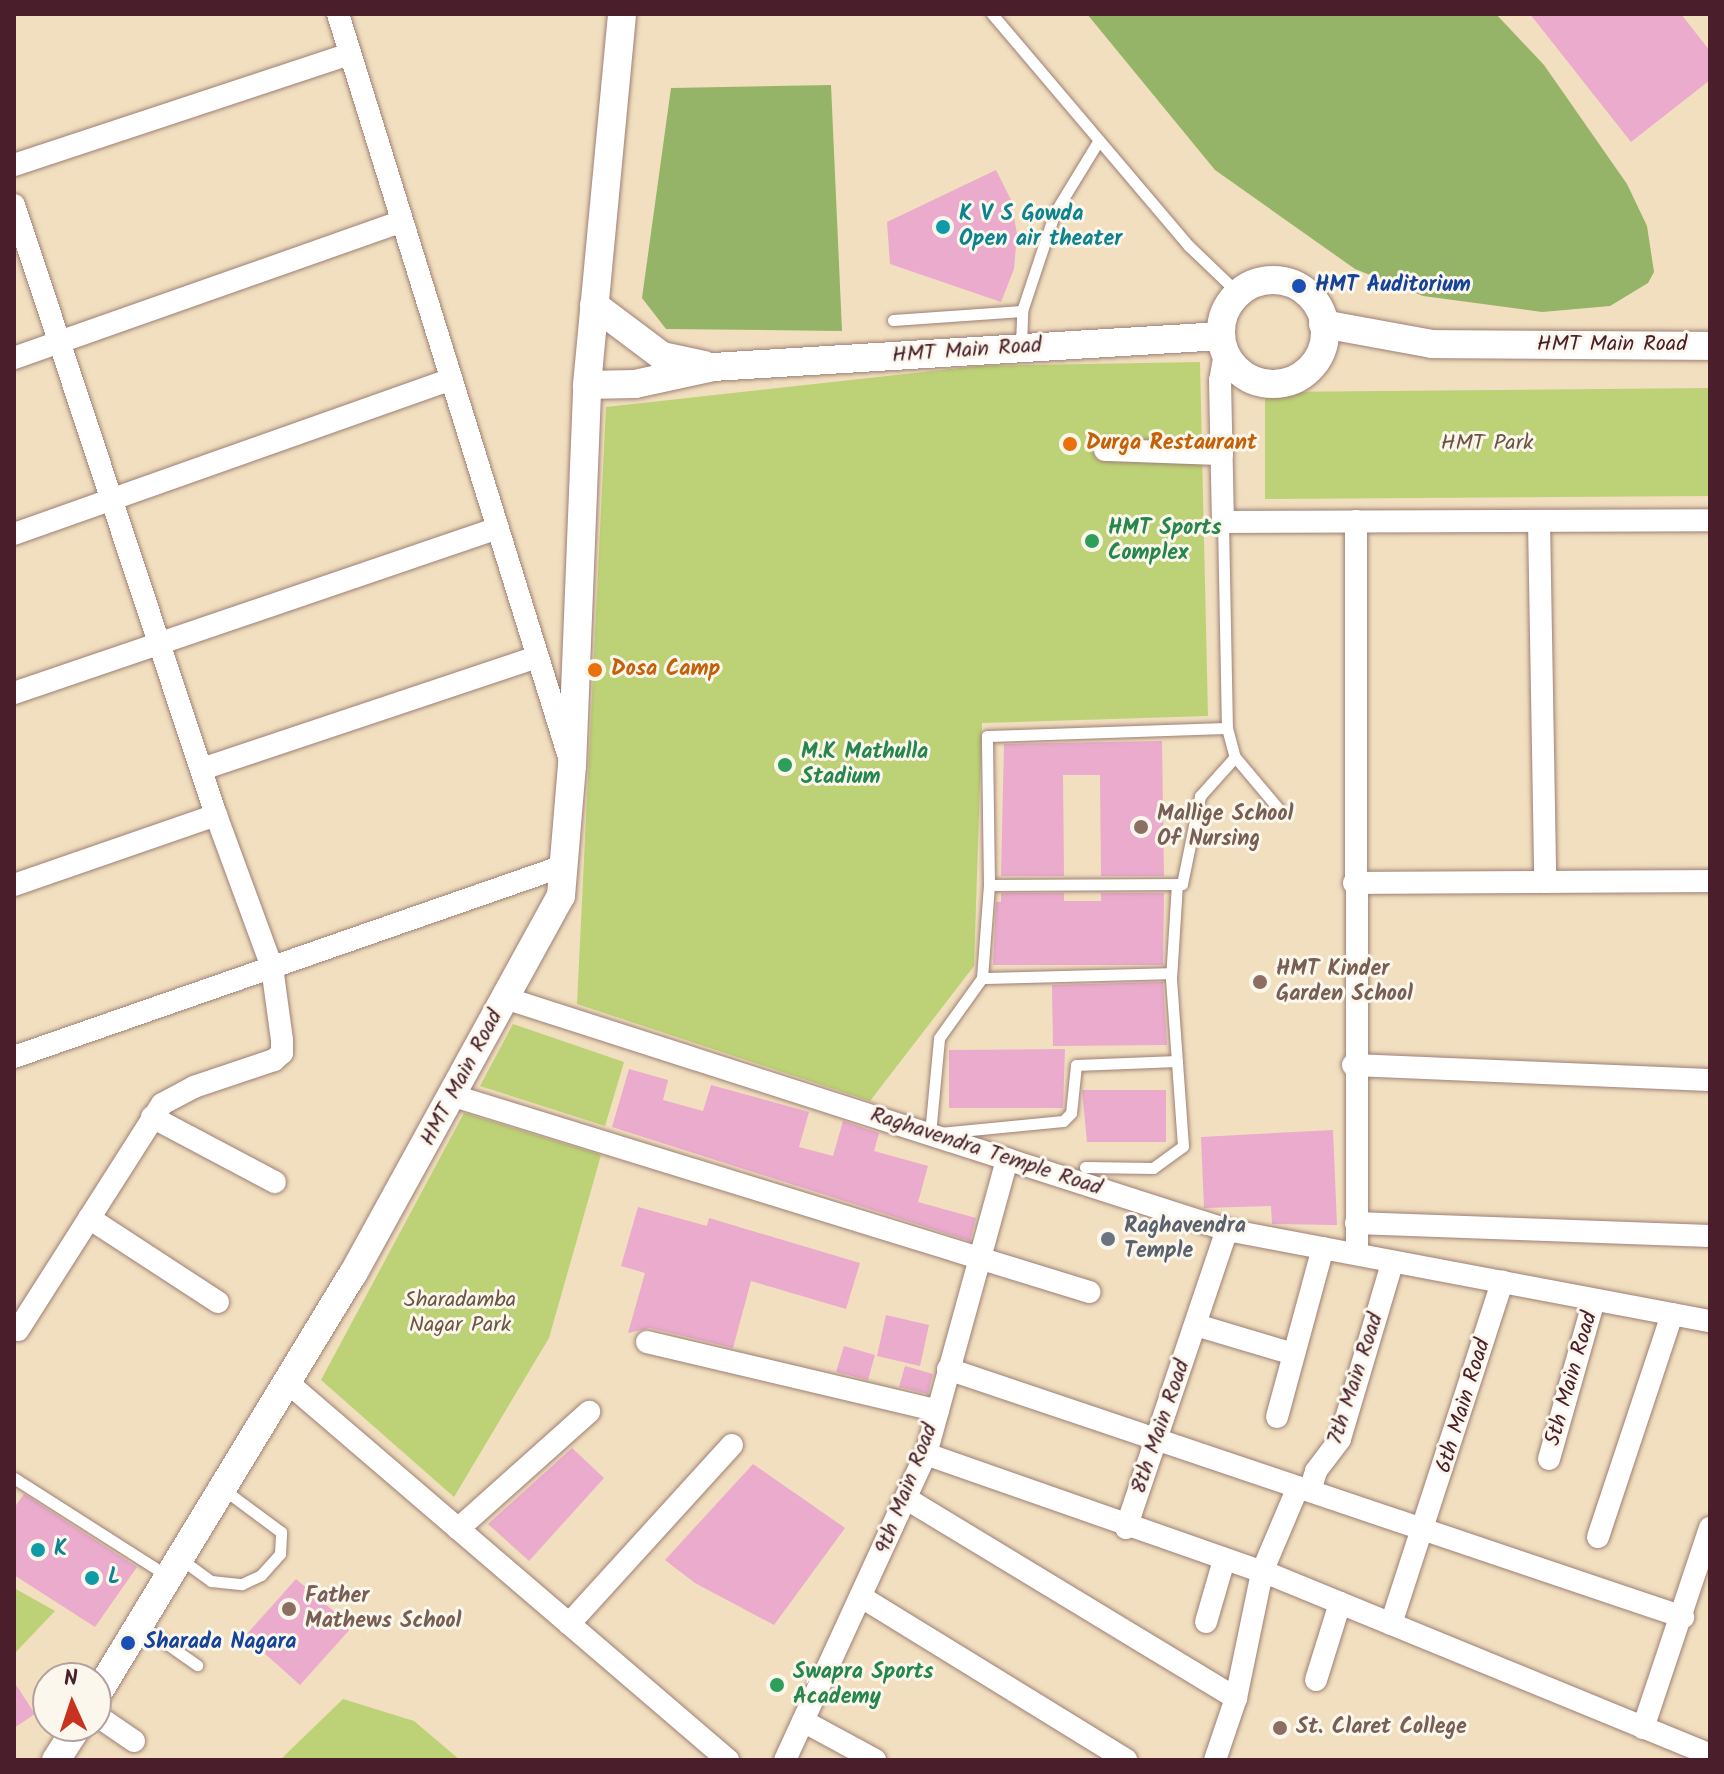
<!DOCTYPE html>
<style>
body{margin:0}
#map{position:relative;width:1724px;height:1774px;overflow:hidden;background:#f1dfbf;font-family:Kalam,sans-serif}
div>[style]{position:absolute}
.green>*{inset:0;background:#bdd276}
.forest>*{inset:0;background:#96b467}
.building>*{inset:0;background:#eaabcc}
.roads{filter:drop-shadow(0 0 2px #9e7f75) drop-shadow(0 0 2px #9e7f75)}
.service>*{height:11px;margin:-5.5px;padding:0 5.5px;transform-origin:5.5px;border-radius:5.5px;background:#fff}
.minor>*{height:22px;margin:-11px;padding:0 11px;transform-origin:11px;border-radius:11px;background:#fff}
.tertiary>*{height:28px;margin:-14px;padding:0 14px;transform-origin:14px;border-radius:14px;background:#fff}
.tertiary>.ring{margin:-14px;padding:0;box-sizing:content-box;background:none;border:28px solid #fff;border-radius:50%}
.dots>*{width:22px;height:22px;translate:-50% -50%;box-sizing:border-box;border:4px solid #fbf7ec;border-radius:50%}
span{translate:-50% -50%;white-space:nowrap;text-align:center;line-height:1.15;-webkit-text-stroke:6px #fbf7ec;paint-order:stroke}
.culture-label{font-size:22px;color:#0d838f;font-weight:700}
.left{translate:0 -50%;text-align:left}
.transit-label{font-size:22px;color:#164399;font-weight:700}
.street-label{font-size:22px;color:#4a1f2b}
.food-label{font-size:22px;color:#c56008;font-weight:700}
.park-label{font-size:22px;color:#6c5542}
.leisure-label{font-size:22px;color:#27864d;font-weight:700}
.education-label{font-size:22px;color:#785e54;font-weight:700}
.worship-label{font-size:22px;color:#5b616d;font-weight:700}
.frame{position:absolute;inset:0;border:16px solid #4a1f2b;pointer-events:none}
.north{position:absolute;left:32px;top:1662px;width:80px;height:80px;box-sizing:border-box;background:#fbf7ec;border:2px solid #b4a19f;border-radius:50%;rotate:357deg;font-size:22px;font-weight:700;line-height:32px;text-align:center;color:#4a1f2b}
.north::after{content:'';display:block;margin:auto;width:28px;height:36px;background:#c8321e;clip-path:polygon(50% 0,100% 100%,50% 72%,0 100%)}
</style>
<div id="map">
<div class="green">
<div style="clip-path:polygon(1200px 362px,1208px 716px,982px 723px,974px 966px,870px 1101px,577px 1004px,606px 407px,978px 366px)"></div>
<div style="clip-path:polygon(1710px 388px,1710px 496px,1265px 499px,1265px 392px)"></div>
<div style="clip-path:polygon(513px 1024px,624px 1062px,605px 1126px,480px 1086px)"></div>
<div style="clip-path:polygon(464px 1113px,601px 1155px,549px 1338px,454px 1497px,321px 1380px)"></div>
<div style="clip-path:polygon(14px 1588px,55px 1611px,14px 1654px)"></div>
<div style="clip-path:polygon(343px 1699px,414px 1721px,460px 1760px,280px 1760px)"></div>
</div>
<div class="forest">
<div style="clip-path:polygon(1087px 14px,1496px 14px,1544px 65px,1627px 184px,1647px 226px,1654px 272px,1648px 283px,1610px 306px,1542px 312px,1423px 296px,1355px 269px,1215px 170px)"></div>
<div style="clip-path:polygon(831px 85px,842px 331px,666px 329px,642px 298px,671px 88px)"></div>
</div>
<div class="building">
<div style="clip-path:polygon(1530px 14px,1681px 14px,1710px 51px,1710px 80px,1631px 142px)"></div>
<div style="clip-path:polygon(996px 170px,1011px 200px,1017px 234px,1014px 269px,1001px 302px,890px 264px,887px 222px)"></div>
<div style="clip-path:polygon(1162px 741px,1164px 876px,1101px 876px,1100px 775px,1063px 775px,1064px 876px,1001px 876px,1004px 744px)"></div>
<div style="clip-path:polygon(1001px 893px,1064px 893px,1064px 901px,1101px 901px,1101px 893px,1164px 893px,1163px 965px,993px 965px,996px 902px,1001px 902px)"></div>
<div style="clip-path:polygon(1163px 982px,1167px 1045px,1053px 1046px,1052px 985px)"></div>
<div style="clip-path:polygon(1065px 1049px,1063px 1108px,949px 1108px,949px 1050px)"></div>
<div style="clip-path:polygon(629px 1069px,668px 1080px,663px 1100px,703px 1111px,711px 1085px,809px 1112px,799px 1147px,833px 1156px,843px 1121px,879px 1133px,874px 1151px,928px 1166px,918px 1202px,976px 1218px,970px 1241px,612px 1127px)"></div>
<div style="clip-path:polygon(1082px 1090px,1166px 1090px,1166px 1142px,1087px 1142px)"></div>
<div style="clip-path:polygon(1333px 1130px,1337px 1225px,1272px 1224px,1271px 1206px,1204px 1208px,1201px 1137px)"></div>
<div style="clip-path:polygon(638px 1207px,707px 1226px,709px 1218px,860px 1263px,846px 1309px,751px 1281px,733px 1348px,650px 1328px,628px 1333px,645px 1273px,621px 1266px)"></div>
<div style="clip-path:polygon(886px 1315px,929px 1325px,920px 1366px,877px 1356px)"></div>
<div style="clip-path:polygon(844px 1346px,875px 1355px,868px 1380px,836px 1372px)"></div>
<div style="clip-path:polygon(905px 1366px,933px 1374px,928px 1394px,899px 1387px)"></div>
<div style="clip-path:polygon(572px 1448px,604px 1478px,529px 1561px,488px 1524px)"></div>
<div style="clip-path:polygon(753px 1464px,845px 1528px,774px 1625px,695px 1583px,665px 1560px)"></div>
<div style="clip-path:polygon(24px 1494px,137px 1567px,95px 1627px,14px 1575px,14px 1508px)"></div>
<div style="clip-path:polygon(296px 1579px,352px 1627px,300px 1685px,245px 1636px)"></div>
<div style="clip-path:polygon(14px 1682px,35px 1714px,14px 1728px)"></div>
</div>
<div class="roads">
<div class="service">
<div style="left:992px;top:14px;width:304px;rotate:49.7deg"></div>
<div style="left:1189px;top:246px;width:68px;rotate:43.8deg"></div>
<div style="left:893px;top:320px;width:129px;rotate:-4deg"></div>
<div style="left:1021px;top:347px;width:36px;rotate:-88deg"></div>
<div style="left:1022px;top:311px;width:104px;rotate:-71.6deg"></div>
<div style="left:1055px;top:212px;width:84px;rotate:-58.6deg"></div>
<div style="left:1223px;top:522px;width:206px;rotate:88.9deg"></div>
<div style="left:1227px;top:728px;width:30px;rotate:75deg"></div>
<div style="left:1235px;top:757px;width:67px;rotate:49.9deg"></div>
<div style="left:989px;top:885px;width:193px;rotate:-0.3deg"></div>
<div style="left:1182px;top:884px;width:90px;rotate:-78.4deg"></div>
<div style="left:1200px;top:796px;width:52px;rotate:-48.1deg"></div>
<div style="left:982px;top:978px;width:189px;rotate:-1.5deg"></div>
<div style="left:1177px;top:1061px;width:101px;rotate:177.7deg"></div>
<div style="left:1076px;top:1065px;width:48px;rotate:95.9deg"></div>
<div style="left:1071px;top:1113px;width:11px;rotate:135deg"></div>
<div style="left:1063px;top:1121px;width:134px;rotate:174.4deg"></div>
<div style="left:930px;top:1134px;width:96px;rotate:-84.6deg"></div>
<div style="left:939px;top:1038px;width:74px;rotate:-54.4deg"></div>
<div style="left:982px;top:978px;width:93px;rotate:-85.7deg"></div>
<div style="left:989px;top:885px;width:149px;rotate:-90.8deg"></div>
<div style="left:987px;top:736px;width:240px;rotate:-1.9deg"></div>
<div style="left:1085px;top:1167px;width:68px;rotate:0.8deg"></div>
<div style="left:1153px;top:1168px;width:37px;rotate:-36deg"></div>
<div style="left:1183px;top:1146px;width:167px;rotate:-94.1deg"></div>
<div style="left:1171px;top:979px;width:95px;rotate:-86.4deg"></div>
<div style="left:14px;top:1478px;width:183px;rotate:32.5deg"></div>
<div style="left:182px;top:1560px;width:36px;rotate:36deg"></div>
<div style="left:211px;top:1581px;width:31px;rotate:6deg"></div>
<div style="left:242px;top:1584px;width:21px;rotate:-25deg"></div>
<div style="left:261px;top:1575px;width:28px;rotate:-48deg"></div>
<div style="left:280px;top:1554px;width:22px;rotate:-87deg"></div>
<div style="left:281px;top:1532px;width:72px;rotate:-143.4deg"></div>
<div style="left:140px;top:1625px;width:70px;rotate:35.1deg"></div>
</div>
<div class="minor">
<div style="left:338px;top:14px;width:775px;rotate:72.73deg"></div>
<div style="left:14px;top:165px;width:354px;rotate:-18.3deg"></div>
<div style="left:14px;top:205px;width:643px;rotate:71.68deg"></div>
<div style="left:216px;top:815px;width:162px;rotate:69.8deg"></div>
<div style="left:272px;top:967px;width:74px;rotate:82.2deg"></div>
<div style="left:282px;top:1040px;width:13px;rotate:90deg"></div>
<div style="left:282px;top:1053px;width:11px;rotate:139deg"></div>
<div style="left:274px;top:1060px;width:84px;rotate:161.4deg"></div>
<div style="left:194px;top:1087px;width:36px;rotate:152deg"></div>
<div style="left:162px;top:1104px;width:268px;rotate:122.5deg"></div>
<div style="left:1225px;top:353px;width:27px;rotate:100deg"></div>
<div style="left:1220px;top:380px;width:142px;rotate:88.8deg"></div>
<div style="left:1223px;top:522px;width:487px;rotate:-0.2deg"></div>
<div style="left:14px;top:358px;width:411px;rotate:-19.4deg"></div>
<div style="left:1105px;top:450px;width:117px;rotate:2deg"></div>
<div style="left:1356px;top:521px;width:733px;rotate:89.92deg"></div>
<div style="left:1539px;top:521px;width:361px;rotate:89deg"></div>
<div style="left:14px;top:534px;width:464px;rotate:-19.5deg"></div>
<div style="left:14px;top:693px;width:511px;rotate:-18.82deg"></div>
<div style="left:205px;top:768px;width:350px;rotate:-18.5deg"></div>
<div style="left:1354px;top:883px;width:356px;rotate:-0.3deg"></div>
<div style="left:14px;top:885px;width:214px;rotate:-19.1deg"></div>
<div style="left:505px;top:998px;width:758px;rotate:17.81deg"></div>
<div style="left:1227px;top:1230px;width:491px;rotate:10.7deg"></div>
<div style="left:14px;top:1057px;width:581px;rotate:-19.18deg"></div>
<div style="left:1353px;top:1065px;width:357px;rotate:2.4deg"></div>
<div style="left:454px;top:1096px;width:665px;rotate:17.15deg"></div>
<div style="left:152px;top:1117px;width:139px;rotate:27.9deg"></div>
<div style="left:89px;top:1218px;width:154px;rotate:33.1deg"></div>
<div style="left:1356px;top:1223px;width:354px;rotate:2.1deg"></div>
<div style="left:1196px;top:1325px;width:101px;rotate:16.6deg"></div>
<div style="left:647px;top:1342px;width:299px;rotate:13.3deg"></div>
<div style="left:948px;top:1369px;width:776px;rotate:18.65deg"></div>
<div style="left:287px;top:1382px;width:581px;rotate:40.6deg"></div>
<div style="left:1277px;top:1417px;width:175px;rotate:-74.8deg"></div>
<div style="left:926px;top:1454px;width:367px;rotate:19.3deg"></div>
<div style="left:1272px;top:1575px;width:474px;rotate:22.3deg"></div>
<div style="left:1549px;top:1459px;width:165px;rotate:-74.2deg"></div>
<div style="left:1310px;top:1490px;width:20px;rotate:-72deg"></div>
<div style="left:1316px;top:1471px;width:40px;rotate:-53deg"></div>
<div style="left:1340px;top:1439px;width:184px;rotate:-73.5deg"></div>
<div style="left:907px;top:1499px;width:385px;rotate:31.2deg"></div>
<div style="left:1126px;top:1528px;width:315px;rotate:-71.3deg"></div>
<div style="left:458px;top:1529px;width:176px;rotate:-41.8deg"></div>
<div style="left:1598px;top:1537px;width:235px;rotate:-71.6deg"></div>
<div style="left:863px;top:1598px;width:309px;rotate:31.6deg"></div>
<div style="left:1206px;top:1622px;width:65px;rotate:-73.8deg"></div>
<div style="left:569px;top:1624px;width:242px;rotate:-47.7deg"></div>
<div style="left:1391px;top:1624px;width:360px;rotate:-72deg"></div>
<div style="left:1316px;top:1680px;width:81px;rotate:-72.7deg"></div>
<div style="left:96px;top:1715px;width:46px;rotate:34.4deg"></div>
<div style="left:803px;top:1721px;width:82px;rotate:28.4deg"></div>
<div style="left:1643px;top:1728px;width:211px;rotate:-71.5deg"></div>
<div style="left:785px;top:1760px;width:337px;rotate:-65.3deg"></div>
<div style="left:926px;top:1454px;width:306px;rotate:-74.6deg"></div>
<div style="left:1215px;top:1760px;width:65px;rotate:-71.3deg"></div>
<div style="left:1236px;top:1698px;width:129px;rotate:-78.3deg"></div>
<div style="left:1262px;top:1572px;width:92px;rotate:-67deg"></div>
</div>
<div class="tertiary">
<div class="ring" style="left:1221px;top:280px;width:76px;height:76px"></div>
<div style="left:594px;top:305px;width:85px;rotate:36.9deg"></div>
<div style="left:662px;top:356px;width:43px;rotate:12.1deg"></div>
<div style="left:1323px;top:324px;width:111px;rotate:10.4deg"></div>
<div style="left:1432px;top:344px;width:278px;rotate:0.4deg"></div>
<div style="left:587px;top:385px;width:48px;rotate:-1.2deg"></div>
<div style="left:635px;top:384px;width:80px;rotate:-12.3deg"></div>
<div style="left:713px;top:367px;width:509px;rotate:-3.49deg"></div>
<div style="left:96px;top:1696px;width:494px;rotate:-58.7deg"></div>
<div style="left:353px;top:1274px;width:431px;rotate:-61.2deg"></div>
<div style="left:561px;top:896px;width:130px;rotate:-85.2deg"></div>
<div style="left:572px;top:766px;width:381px;rotate:-87.7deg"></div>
<div style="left:587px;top:385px;width:373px;rotate:-84.6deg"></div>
<div style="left:56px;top:1760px;width:40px;rotate:-57.1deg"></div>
</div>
</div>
<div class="dots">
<div style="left:943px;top:227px;background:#0f9aa8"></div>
<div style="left:1299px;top:286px;background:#1a4fb4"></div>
<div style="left:1070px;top:444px;background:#e8710a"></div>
<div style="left:1092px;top:541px;background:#2e9e5b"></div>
<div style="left:595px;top:670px;background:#e8710a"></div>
<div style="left:785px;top:765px;background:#2e9e5b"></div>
<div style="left:1141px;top:827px;background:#8d6e63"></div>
<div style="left:1260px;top:982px;background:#8d6e63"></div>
<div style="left:1108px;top:1239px;background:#6b7280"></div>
<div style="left:38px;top:1550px;background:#0f9aa8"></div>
<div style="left:92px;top:1578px;background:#0f9aa8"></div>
<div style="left:289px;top:1609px;background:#8d6e63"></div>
<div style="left:128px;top:1643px;background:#1a4fb4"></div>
<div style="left:777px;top:1685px;background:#2e9e5b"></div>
<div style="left:1280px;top:1728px;background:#8d6e63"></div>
</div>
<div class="culture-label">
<span class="left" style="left:959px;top:227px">K V S Gowda<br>Open air theater</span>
<span class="left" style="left:54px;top:1550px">K</span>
<span class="left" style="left:108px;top:1578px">L</span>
</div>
<div class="transit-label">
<span class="left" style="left:1315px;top:286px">HMT Auditorium</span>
<span class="left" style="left:144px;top:1643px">Sharada Nagara</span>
</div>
<div class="street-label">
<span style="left:1612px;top:345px">HMT Main Road</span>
<span style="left:967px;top:351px;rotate:-4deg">HMT Main Road</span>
<span style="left:462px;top:1078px;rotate:-62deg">HMT Main Road</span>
<span style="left:986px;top:1152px;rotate:18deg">Raghavendra Temple Road</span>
<span style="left:1356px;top:1379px;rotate:-72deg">7th Main Road</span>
<span style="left:1572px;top:1379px;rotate:-74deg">5th Main Road</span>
<span style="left:1464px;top:1406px;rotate:-73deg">6th Main Road</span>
<span style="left:1161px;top:1427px;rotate:-71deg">8th Main Road</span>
<span style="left:907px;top:1489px;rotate:-69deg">9th Main Road</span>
</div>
<div class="food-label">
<span class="left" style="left:1086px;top:444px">Durga Restaurant</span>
<span class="left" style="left:611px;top:670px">Dosa Camp</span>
</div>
<div class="park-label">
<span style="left:1487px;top:444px">HMT Park</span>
<span style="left:460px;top:1313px">Sharadamba<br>Nagar Park</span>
</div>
<div class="leisure-label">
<span class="left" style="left:1108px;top:541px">HMT Sports<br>Complex</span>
<span class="left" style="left:801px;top:765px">M.K Mathulla<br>Stadium</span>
<span class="left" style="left:793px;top:1685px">Swapra Sports<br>Academy</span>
</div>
<div class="education-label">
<span class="left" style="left:1157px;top:827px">Mallige School<br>Of Nursing</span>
<span class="left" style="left:1276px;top:982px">HMT Kinder<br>Garden School</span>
<span class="left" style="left:305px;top:1609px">Father<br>Mathews School</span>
<span class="left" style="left:1296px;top:1728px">St. Claret College</span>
</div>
<div class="worship-label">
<span class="left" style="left:1124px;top:1239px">Raghavendra<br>Temple</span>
</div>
<div class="frame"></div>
<div class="north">N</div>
</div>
